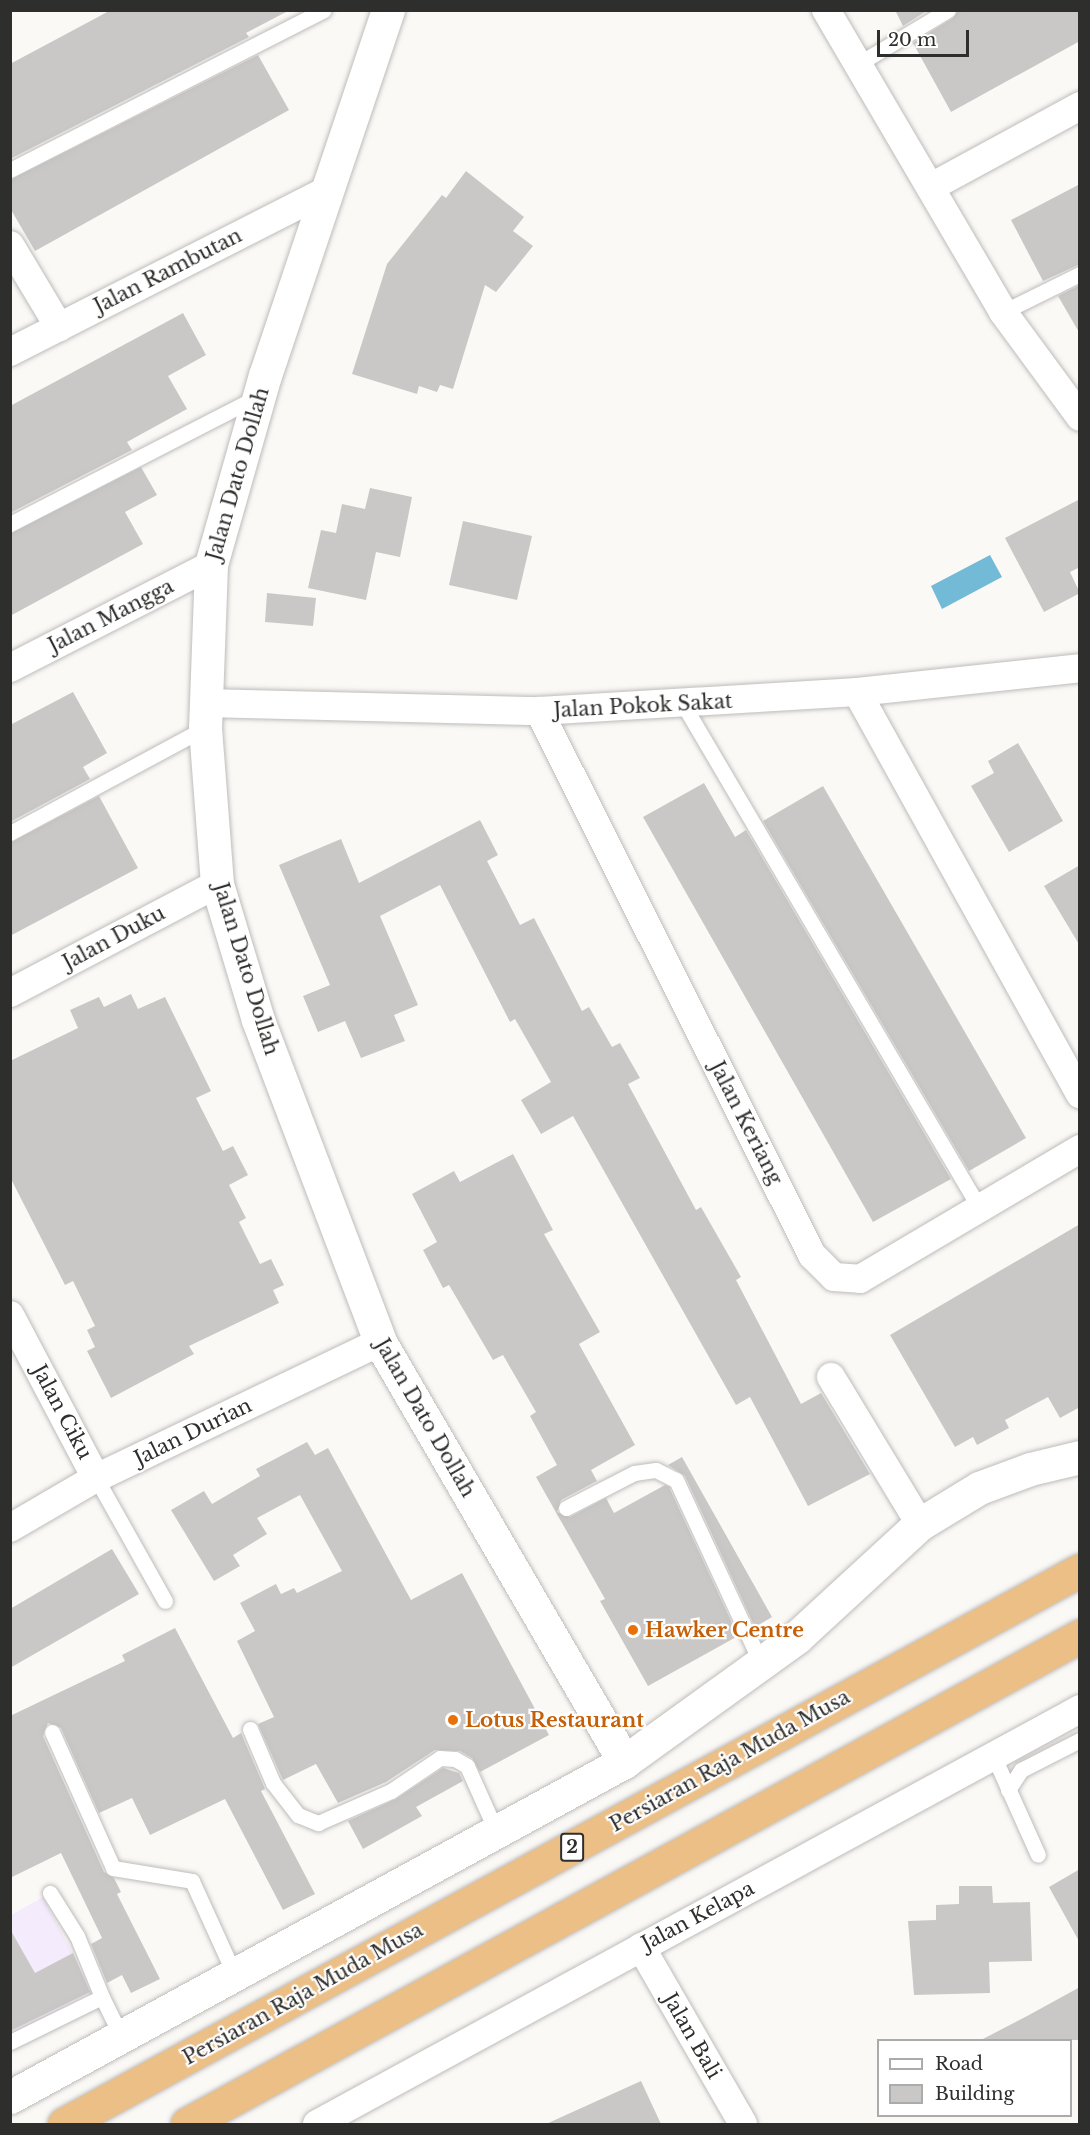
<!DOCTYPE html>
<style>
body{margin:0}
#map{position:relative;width:1090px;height:2135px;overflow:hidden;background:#fbf9f6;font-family:"Libre Baskerville",serif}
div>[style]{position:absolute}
.commercial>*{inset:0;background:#f4ebfc}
.water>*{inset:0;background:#73bad6}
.building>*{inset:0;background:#cac8c6}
.roads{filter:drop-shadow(0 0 2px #bebcba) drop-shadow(0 0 2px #bebcba)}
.service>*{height:15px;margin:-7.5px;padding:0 7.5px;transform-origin:7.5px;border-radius:7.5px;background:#fff}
.minor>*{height:28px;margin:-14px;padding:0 14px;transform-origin:14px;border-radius:14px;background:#fff}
.tertiary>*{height:33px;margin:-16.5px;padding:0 16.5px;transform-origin:16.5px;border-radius:16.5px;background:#fff}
.trunk>*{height:33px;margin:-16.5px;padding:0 16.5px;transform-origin:16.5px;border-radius:16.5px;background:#ecbf86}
.dots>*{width:16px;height:16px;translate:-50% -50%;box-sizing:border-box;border:3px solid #fff;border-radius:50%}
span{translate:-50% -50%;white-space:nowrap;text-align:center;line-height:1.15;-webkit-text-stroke:4.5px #fff;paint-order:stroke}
.shield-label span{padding:2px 4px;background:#fff;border:2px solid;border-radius:4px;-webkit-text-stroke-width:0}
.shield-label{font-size:18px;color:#2e2e2d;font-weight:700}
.street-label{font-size:20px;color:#2e2e2d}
.food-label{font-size:20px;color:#c56008;font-weight:700}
.left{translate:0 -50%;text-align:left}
.frame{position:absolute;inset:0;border:12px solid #2e2e2d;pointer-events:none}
.legend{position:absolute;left:877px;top:2039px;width:195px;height:78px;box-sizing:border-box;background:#fff;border:2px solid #ababab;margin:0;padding:8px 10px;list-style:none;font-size:18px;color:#2e2e2d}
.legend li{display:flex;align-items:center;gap:12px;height:30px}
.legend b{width:30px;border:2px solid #ababab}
.scale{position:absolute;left:877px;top:30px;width:92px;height:27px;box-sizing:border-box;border:3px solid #2e2e2d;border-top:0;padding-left:8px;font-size:18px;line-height:21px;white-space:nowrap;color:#2e2e2d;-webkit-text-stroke:4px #fff;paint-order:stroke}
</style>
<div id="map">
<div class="commercial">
<div style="clip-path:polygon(43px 1897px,93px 1992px,11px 2035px,11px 1915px)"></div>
</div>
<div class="water">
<div style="clip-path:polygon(990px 555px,1002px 577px,942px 609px,931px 586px)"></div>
</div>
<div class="building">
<div style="clip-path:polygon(111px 10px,290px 10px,246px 33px,249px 37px,10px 159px,10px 64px)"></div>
<div style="clip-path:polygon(895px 10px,928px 10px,903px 26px)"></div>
<div style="clip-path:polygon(958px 10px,1080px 10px,1080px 41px,951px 112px,913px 43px,953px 18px)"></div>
<div style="clip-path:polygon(258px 55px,289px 110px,35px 251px,10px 208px,10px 180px)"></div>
<div style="clip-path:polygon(466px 171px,524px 217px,513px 231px,533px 246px,496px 292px,485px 285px,453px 389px,440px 385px,437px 392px,419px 386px,417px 394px,352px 374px,387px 264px,442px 195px,446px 198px)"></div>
<div style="clip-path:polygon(1080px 184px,1080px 264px,1043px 281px,1011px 220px)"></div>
<div style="clip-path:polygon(1080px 285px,1080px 334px,1058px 296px)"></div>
<div style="clip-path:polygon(183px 313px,206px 355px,168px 376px,187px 409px,127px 442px,132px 450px,10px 513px,10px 406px)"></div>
<div style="clip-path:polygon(141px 467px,157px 495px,125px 512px,143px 544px,10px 616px,10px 534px)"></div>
<div style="clip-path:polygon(370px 488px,412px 497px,400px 557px,376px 552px,366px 600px,308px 588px,321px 530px,336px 533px,342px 504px,365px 509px)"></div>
<div style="clip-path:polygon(1080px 499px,1080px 567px,1070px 572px,1080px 593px,1044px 612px,1005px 538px)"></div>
<div style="clip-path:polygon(463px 521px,532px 536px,517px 600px,449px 585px)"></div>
<div style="clip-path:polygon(267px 593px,316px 598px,313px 626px,265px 622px)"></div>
<div style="clip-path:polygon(73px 692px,107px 753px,83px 767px,90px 779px,10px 822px,10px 725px)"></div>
<div style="clip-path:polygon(1018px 743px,1063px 821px,1009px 852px,971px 786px,994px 773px,988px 761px)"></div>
<div style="clip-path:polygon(704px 783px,735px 837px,746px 830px,951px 1179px,873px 1222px,643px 817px)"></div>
<div style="clip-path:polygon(823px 786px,1026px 1138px,969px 1171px,763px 821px)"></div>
<div style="clip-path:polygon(99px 796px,138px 868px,10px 936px,10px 843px)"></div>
<div style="clip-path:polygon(480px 820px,498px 855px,487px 861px,520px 925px,534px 918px,582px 1011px,589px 1007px,612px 1047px,620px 1043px,640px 1078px,628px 1084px,696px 1210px,701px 1207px,741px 1277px,736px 1280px,801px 1404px,821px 1393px,870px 1474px,808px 1506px,750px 1397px,736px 1405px,573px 1116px,541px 1134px,521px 1100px,551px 1082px,515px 1019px,510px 1022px,440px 885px,380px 916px,418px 1005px,394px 1015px,405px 1041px,361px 1058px,345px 1021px,318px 1032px,303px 996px,330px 985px,279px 865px,341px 839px,359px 883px)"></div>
<div style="clip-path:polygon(1080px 865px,1080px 946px,1044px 886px)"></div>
<div style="clip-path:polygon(131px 994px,138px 1009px,165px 997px,211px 1091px,196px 1098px,223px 1151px,233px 1146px,248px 1175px,229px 1185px,246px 1218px,239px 1222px,260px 1264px,271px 1259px,284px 1285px,273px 1290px,279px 1303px,189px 1346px,194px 1354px,111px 1398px,87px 1351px,95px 1347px,87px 1330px,95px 1326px,73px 1281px,65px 1285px,10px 1177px,10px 1061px,78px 1028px,70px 1010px,99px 997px,104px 1007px)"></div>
<div style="clip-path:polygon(513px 1154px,553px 1230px,544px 1234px,600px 1332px,579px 1344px,635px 1445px,591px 1470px,597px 1481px,561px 1500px,557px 1512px,570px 1517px,606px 1498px,614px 1513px,665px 1485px,669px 1487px,738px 1636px,648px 1686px,600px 1601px,605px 1599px,536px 1477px,557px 1465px,530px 1416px,536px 1412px,503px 1355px,493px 1360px,449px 1285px,443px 1288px,423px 1250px,437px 1242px,412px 1194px,454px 1171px,460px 1182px)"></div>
<div style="clip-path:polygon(1080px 1224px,1080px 1407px,1060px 1418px,1048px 1397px,1005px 1420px,1009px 1428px,977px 1445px,973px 1437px,955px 1447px,890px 1335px)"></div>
<div style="clip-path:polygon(307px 1442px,315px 1455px,328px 1448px,411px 1600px,462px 1573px,549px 1735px,480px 1772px,472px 1758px,460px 1751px,435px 1750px,386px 1782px,338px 1803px,316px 1764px,283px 1780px,258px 1724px,274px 1717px,237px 1641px,255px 1631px,240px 1603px,276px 1584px,281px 1594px,294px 1588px,297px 1593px,342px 1571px,300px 1495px,257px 1518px,267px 1534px,233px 1555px,240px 1566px,214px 1581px,171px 1510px,204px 1491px,212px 1504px,260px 1476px,256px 1469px)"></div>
<div style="clip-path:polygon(682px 1457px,772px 1617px,755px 1627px,685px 1476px,668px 1465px)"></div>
<div style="clip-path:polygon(112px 1549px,139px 1594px,10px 1668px,10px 1609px)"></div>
<div style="clip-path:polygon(175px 1628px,233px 1738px,241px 1733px,265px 1789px,261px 1791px,315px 1894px,283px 1910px,225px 1799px,150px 1835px,132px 1798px,99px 1813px,61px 1728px,48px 1723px,43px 1736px,104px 1872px,114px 1878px,121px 1892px,117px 1894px,160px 1979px,131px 1993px,122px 1975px,107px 1983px,91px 1944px,102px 1938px,61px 1853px,10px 1878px,10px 1716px,125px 1661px,122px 1655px)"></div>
<div style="clip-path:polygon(443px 1768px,459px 1773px,463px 1781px,416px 1807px,422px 1816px,363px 1849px,348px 1821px,396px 1799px)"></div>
<div style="clip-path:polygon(1080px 1869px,1080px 1943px,1049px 1887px)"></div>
<div style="clip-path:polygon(959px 1886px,992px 1886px,993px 1903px,1030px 1902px,1032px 1961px,989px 1962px,990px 1993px,914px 1995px,908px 1921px,936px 1920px,936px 1905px,959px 1904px)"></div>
<div style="clip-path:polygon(10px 1929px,35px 1973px,73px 1953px,90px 1992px,10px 2031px)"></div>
<div style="clip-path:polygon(1080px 1987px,1080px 2040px,981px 2040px,1029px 2015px)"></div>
<div style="clip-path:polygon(641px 2081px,661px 2124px,546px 2124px)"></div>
</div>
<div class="roads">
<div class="service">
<div style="left:858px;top:64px;width:105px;rotate:-31deg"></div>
<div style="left:10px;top:170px;width:352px;rotate:-27deg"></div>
<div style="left:1003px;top:312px;width:86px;rotate:-26.3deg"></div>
<div style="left:10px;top:524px;width:278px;rotate:-27.2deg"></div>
<div style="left:683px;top:704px;width:586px;rotate:59.54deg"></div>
<div style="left:10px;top:833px;width:221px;rotate:-28.3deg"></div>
<div style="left:96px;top:1478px;width:141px;rotate:60.7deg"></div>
<div style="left:566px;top:1508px;width:76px;rotate:-27.2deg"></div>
<div style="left:634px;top:1473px;width:22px;rotate:-8deg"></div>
<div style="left:656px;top:1470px;width:22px;rotate:27deg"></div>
<div style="left:676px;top:1480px;width:202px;rotate:65.1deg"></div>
<div style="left:250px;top:1729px;width:59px;rotate:66.9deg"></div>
<div style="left:273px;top:1783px;width:41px;rotate:52deg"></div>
<div style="left:298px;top:1815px;width:22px;rotate:22deg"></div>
<div style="left:318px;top:1823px;width:80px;rotate:-23.7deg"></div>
<div style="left:391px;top:1791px;width:59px;rotate:-34deg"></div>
<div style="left:440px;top:1758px;width:15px;rotate:4deg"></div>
<div style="left:455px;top:1759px;width:14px;rotate:30deg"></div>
<div style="left:467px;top:1766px;width:73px;rotate:65.9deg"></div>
<div style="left:52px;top:1732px;width:149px;rotate:65.8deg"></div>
<div style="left:113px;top:1868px;width:80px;rotate:9.3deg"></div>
<div style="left:192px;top:1881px;width:104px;rotate:65.6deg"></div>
<div style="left:994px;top:1757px;width:107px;rotate:65.8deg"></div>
<div style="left:1008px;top:1790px;width:24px;rotate:-57deg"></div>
<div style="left:1021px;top:1770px;width:66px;rotate:-27deg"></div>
<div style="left:102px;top:1997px;width:43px;rotate:64deg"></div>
<div style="left:10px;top:2042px;width:102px;rotate:-26.1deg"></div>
<div style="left:102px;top:1997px;width:66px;rotate:-112.3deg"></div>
<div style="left:77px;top:1936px;width:51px;rotate:-122.1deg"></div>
</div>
<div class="minor">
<div style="left:826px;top:10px;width:350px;rotate:59.6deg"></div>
<div style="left:1003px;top:312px;width:130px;rotate:53.7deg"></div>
<div style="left:931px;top:187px;width:170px;rotate:-28.5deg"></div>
<div style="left:10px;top:245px;width:96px;rotate:59.1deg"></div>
<div style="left:10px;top:352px;width:355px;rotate:-27deg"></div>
<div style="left:10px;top:668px;width:226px;rotate:-27.1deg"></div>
<div style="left:857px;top:692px;width:460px;rotate:61deg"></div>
<div style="left:205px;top:703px;width:334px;rotate:1.4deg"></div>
<div style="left:539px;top:711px;width:319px;rotate:-3.4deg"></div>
<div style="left:857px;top:692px;width:224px;rotate:-6.1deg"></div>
<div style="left:539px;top:711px;width:609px;rotate:63.35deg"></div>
<div style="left:812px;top:1255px;width:31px;rotate:45deg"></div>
<div style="left:834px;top:1277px;width:26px;rotate:4deg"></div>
<div style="left:860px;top:1279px;width:256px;rotate:-30.6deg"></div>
<div style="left:10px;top:993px;width:234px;rotate:-27.8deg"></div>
<div style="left:10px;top:1315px;width:184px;rotate:62.2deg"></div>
<div style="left:831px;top:1377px;width:172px;rotate:58.8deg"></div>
<div style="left:10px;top:1528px;width:99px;rotate:-30.2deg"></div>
<div style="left:96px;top:1478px;width:315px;rotate:-25.6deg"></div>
<div style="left:641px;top:1947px;width:204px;rotate:60deg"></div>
<div style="left:317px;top:2124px;width:869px;rotate:-28.54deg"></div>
</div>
<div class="tertiary">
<div style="left:388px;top:10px;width:385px;rotate:108.6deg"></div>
<div style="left:265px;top:375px;width:198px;rotate:105.9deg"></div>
<div style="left:211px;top:565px;width:163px;rotate:92.1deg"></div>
<div style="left:205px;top:728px;width:156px;rotate:85.6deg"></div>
<div style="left:217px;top:884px;width:142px;rotate:73.2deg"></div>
<div style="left:258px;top:1020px;width:344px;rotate:69.2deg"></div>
<div style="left:380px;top:1342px;width:486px;rotate:59.8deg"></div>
<div style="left:10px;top:2097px;width:699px;rotate:-28.62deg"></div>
<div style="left:624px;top:1762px;width:213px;rotate:-35.8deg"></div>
<div style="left:797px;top:1637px;width:167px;rotate:-42.6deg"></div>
<div style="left:920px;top:1524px;width:69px;rotate:-31.4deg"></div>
<div style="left:979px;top:1488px;width:54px;rotate:-20.4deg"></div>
<div style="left:1030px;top:1469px;width:51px;rotate:-13.5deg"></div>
</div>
<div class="trunk">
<div style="left:64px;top:2124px;width:1157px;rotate:-28.6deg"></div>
<div style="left:187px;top:2124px;width:1018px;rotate:-28.66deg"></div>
</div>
</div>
<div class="dots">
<div style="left:633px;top:1630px;background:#e8710a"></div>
<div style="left:453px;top:1720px;background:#e8710a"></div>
</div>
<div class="shield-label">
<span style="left:572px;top:1847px">2</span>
</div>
<div class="street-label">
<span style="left:168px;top:271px;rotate:-27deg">Jalan Rambutan</span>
<span style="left:238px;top:474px;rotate:-74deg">Jalan Dato Dollah</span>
<span style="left:111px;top:616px;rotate:-27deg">Jalan Mangga</span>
<span style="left:643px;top:706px;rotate:-3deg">Jalan Pokok Sakat</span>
<span style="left:114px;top:938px;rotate:-28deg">Jalan Duku</span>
<span style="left:246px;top:969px;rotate:73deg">Jalan Dato Dollah</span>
<span style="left:746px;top:1123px;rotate:63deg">Jalan Keriang</span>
<span style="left:62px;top:1412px;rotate:62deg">Jalan Ciku</span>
<span style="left:425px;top:1418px;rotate:60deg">Jalan Dato Dollah</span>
<span style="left:193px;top:1432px;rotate:-26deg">Jalan Durian</span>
<span style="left:730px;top:1761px;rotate:-29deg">Persiaran Raja Muda Musa</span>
<span style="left:698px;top:1916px;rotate:-28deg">Jalan Kelapa</span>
<span style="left:303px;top:1994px;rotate:-29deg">Persiaran Raja Muda Musa</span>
<span style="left:692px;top:2036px;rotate:60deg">Jalan Bali</span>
</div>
<div class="food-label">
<span class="left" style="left:645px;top:1630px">Hawker Centre</span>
<span class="left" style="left:465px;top:1720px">Lotus Restaurant</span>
</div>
<div class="frame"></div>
<ul class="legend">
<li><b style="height:8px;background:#fff"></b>Road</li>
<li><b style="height:16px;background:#cac8c6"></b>Building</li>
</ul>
<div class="scale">20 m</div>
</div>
